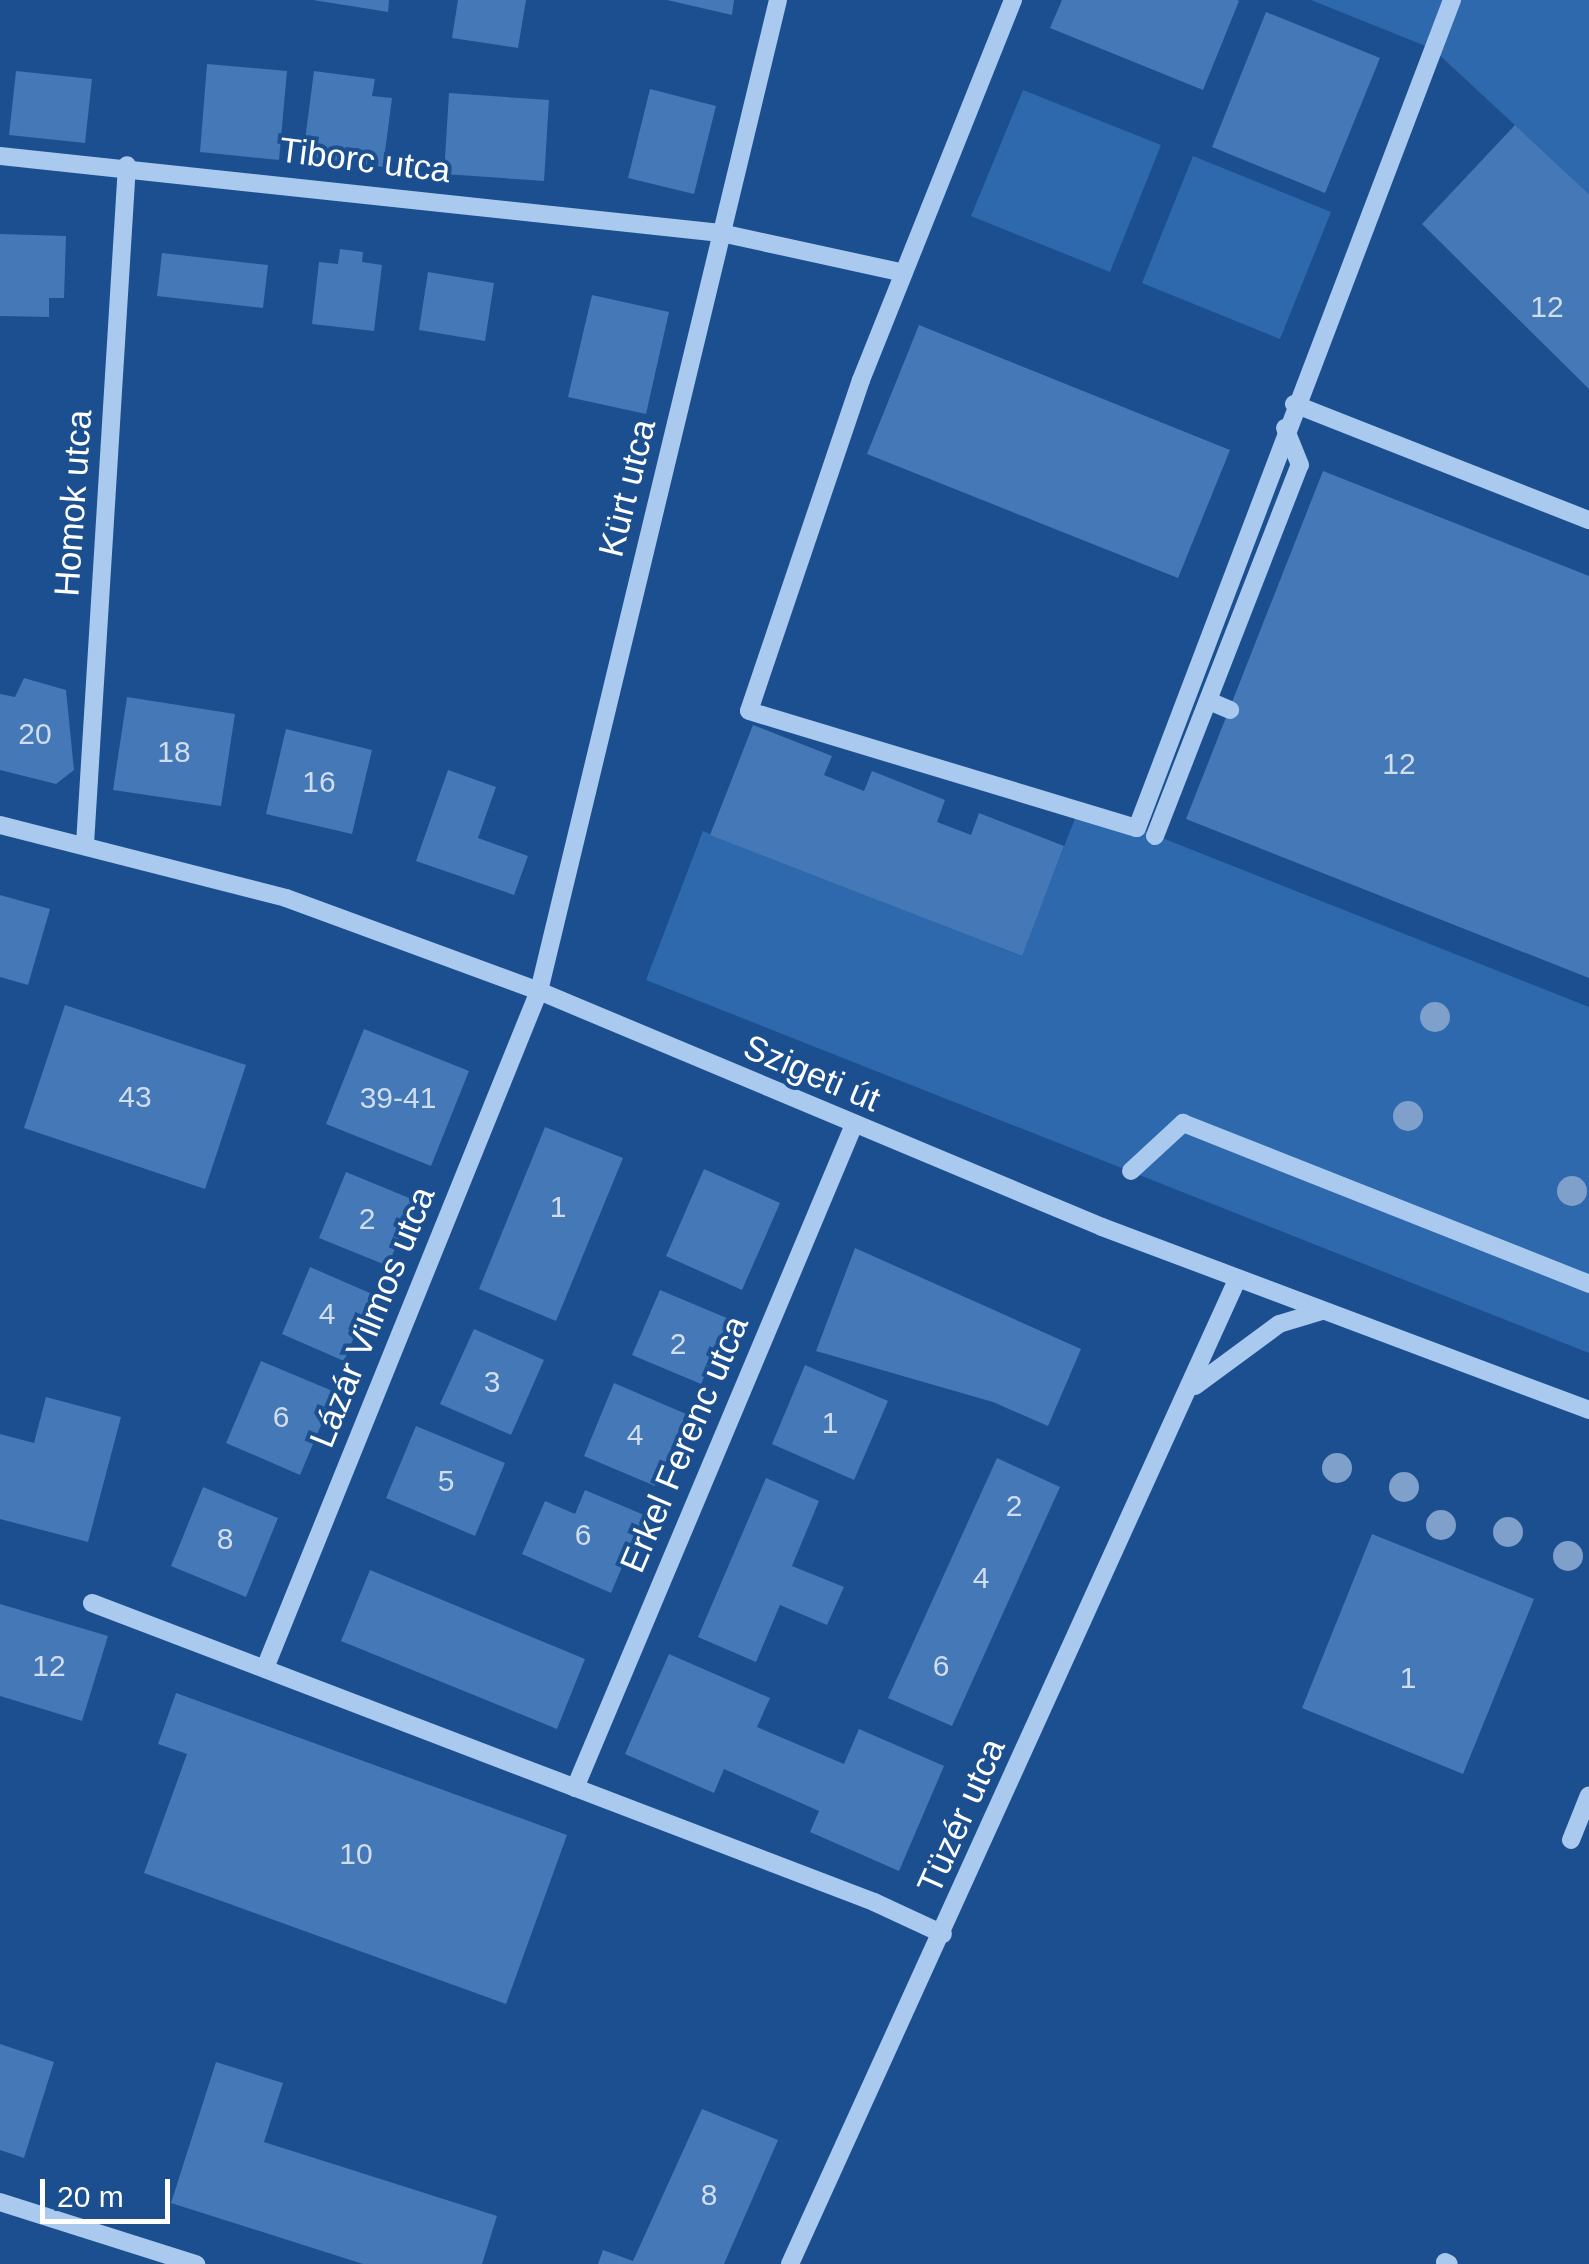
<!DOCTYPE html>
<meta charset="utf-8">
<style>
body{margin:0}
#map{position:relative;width:1589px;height:2264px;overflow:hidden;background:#1b4f8f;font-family:Arial,sans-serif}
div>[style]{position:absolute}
.green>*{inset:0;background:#2e69ad}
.building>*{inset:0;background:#4478b7}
.minor>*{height:18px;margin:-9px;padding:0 9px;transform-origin:9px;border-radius:9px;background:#a9c9ee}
.trees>*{width:30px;height:30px;margin:-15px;border-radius:50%;background:#7ea0ca}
span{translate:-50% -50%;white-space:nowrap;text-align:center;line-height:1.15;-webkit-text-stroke:8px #1b4f8f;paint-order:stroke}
.number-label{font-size:30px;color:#d0dded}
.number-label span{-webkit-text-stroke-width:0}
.street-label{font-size:35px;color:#fff}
.scale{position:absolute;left:40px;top:2179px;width:130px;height:45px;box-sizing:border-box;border:5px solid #fff;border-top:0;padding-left:12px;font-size:30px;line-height:35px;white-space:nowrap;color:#fff;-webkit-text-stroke:8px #1b4f8f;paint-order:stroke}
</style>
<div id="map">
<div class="green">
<div style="clip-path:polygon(1311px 0,1589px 0,1589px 194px,1433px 49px)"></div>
<div style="clip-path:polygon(1023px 90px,1161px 145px,1110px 272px,971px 216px)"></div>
<div style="clip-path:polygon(1193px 156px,1331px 212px,1280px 339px,1142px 283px)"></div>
<div style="clip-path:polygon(1078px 811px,1137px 828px,1589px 1007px,1589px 1353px,646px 980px,703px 831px,1021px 956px)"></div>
</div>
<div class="building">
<div style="clip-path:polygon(313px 0,389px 0,388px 12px)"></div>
<div style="clip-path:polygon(458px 0,526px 0,518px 48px,452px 38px)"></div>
<div style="clip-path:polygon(667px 0,734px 0,732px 15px)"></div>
<div style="clip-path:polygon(1062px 0,1237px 0,1239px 1px,1203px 90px,1050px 28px)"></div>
<div style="clip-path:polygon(1266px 12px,1380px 58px,1325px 193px,1212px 147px)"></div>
<div style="clip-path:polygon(207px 64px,287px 71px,279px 160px,200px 152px)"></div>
<div style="clip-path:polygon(16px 71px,92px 79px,85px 143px,9px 135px)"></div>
<div style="clip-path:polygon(314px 71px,375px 79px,372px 96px,392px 98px,383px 167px,303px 156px)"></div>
<div style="clip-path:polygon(650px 89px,716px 106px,694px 194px,628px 178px)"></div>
<div style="clip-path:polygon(449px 93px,549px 100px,544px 181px,444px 174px)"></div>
<div style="clip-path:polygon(1515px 125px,1589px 194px,1589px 389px,1422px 224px)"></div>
<div style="clip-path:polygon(0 234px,66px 236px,64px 298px,49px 298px,49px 317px,0 316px)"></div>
<div style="clip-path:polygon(340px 249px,363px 252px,362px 262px,382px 265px,374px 331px,312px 324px,319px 262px,338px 264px)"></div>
<div style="clip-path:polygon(162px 253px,268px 265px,263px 308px,157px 296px)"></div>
<div style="clip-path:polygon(428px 272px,494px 283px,485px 341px,419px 330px)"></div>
<div style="clip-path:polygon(592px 295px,669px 312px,646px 414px,568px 397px)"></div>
<div style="clip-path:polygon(919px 325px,1230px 450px,1178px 578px,867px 454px)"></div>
<div style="clip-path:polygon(1323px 471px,1589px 576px,1589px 978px,1186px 819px)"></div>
<div style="clip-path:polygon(24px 678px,66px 690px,74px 770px,56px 784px,0 770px,0 694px,15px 697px)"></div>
<div style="clip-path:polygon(127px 697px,235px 714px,221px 806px,113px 790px)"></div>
<div style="clip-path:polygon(753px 725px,832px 756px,824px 775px,864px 791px,872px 771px,945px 800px,937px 822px,971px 835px,979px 813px,1064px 846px,1022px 956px,710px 835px)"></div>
<div style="clip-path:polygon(286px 729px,372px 750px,352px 834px,266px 814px)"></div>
<div style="clip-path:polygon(448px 770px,496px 787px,478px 838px,528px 856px,514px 895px,416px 861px)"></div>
<div style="clip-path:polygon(0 895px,50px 909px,28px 985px,0 977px)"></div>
<div style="clip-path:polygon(65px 1005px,246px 1065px,205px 1189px,24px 1128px)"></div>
<div style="clip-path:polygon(364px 1029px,469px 1071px,431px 1166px,326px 1124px)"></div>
<div style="clip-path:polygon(545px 1127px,623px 1158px,556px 1321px,479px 1289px)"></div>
<div style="clip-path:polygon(704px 1169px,780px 1203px,742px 1290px,666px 1256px)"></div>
<div style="clip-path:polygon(346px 1172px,414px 1200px,388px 1266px,319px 1238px)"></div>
<div style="clip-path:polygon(855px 1248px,1081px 1349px,1048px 1426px,993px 1402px,816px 1351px)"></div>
<div style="clip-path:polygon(310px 1267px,372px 1294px,344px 1361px,282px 1334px)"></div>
<div style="clip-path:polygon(660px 1290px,729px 1319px,701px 1384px,632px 1355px)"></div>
<div style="clip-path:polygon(474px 1329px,544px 1360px,511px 1435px,440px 1404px)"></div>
<div style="clip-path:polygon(261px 1361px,335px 1392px,300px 1475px,226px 1443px)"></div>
<div style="clip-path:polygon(805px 1365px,888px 1401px,854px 1480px,772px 1444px)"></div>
<div style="clip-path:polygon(614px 1383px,686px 1414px,655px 1486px,584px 1456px)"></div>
<div style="clip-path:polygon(46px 1397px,121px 1417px,88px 1542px,0 1519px,0 1434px,34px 1443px)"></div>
<div style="clip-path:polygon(416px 1426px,505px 1463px,475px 1536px,386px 1498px)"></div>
<div style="clip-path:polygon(997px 1458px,1060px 1487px,952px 1726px,888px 1698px)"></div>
<div style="clip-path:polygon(766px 1478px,819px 1501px,792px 1566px,844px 1587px,827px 1625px,780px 1605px,756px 1662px,698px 1637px)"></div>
<div style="clip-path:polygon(203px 1487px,278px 1518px,246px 1597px,171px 1566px)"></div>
<div style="clip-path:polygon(585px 1490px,644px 1515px,611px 1593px,522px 1554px,545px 1501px,575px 1514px)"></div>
<div style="clip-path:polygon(1372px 1534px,1534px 1599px,1463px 1774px,1302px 1708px)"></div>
<div style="clip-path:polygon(370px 1570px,585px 1659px,557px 1729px,341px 1641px)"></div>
<div style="clip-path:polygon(0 1604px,108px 1636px,82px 1721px,0 1696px)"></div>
<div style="clip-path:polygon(669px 1654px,770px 1698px,757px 1727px,844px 1764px,859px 1729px,944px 1766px,899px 1871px,810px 1832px,819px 1811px,724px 1769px,714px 1793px,625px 1754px)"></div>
<div style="clip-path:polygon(176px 1693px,567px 1835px,506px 2004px,144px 1873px,187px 1754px,158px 1744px)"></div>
<div style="clip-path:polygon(0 2044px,54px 2062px,24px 2158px,0 2150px)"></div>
<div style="clip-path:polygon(216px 2062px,283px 2083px,264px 2142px,497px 2216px,482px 2264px,363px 2264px,171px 2203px)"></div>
<div style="clip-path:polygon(702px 2109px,778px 2140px,724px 2264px,598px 2264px,603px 2250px,633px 2261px)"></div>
</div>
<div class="minor">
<div style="left:1013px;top:0;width:409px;rotate:111.8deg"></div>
<div style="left:861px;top:380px;width:349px;rotate:108.7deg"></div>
<div style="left:749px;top:711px;width:405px;rotate:16.8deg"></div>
<div style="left:1137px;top:828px;width:886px;rotate:-69.17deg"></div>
<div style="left:0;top:156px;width:725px;rotate:6.1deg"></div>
<div style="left:721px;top:233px;width:187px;rotate:12.3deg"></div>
<div style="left:1294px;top:404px;width:317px;rotate:21.5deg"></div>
<div style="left:1209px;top:701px;width:23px;rotate:23deg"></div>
<div style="left:0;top:825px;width:295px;rotate:14.3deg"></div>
<div style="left:286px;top:898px;width:270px;rotate:20.2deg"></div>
<div style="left:539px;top:991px;width:610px;rotate:22.74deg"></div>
<div style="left:1102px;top:1227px;width:520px;rotate:20.59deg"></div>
<div style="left:1155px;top:836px;width:398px;rotate:-68.7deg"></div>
<div style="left:1300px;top:465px;width:40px;rotate:-112deg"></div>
<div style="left:85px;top:844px;width:680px;rotate:-86.46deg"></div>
<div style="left:1131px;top:1171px;width:71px;rotate:-42.7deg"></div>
<div style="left:1183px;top:1123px;width:437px;rotate:21.6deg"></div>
<div style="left:1195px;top:1386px;width:104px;rotate:-36.4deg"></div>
<div style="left:1279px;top:1324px;width:45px;rotate:-16.8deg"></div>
<div style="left:92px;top:1603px;width:837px;rotate:20.92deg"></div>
<div style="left:874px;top:1902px;width:76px;rotate:24.9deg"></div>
<div style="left:265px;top:1668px;width:730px;rotate:-67.97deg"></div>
<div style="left:539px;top:991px;width:1019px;rotate:-76.44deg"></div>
<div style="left:575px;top:1788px;width:717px;rotate:-67.19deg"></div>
<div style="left:1571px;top:1840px;width:48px;rotate:-68.2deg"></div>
<div style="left:0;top:2202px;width:206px;rotate:17.6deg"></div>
<div style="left:1445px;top:2262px;width:4px;rotate:27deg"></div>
<div style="left:790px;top:2264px;width:1081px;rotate:-65.57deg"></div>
</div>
<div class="trees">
<div style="left:1435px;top:1017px"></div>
<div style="left:1408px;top:1116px"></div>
<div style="left:1572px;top:1191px"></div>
<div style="left:1337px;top:1468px"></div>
<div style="left:1404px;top:1487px"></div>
<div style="left:1441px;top:1525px"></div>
<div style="left:1508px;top:1532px"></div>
<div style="left:1568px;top:1556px"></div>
</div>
<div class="number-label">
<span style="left:1547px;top:307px">12</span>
<span style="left:35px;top:734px">20</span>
<span style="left:174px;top:752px">18</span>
<span style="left:1399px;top:764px">12</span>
<span style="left:319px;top:782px">16</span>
<span style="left:135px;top:1097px">43</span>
<span style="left:398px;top:1098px">39-41</span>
<span style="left:558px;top:1207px">1</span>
<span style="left:367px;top:1219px">2</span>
<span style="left:327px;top:1314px">4</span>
<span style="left:678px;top:1344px">2</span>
<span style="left:492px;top:1382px">3</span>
<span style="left:281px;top:1417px">6</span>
<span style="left:830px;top:1423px">1</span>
<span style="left:635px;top:1435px">4</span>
<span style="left:446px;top:1481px">5</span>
<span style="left:1014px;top:1506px">2</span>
<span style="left:583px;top:1535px">6</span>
<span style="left:225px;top:1539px">8</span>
<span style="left:981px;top:1578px">4</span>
<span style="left:49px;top:1666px">12</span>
<span style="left:941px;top:1666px">6</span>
<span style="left:1408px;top:1678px">1</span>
<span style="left:356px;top:1854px">10</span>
<span style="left:709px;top:2195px">8</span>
</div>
<div class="street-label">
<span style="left:365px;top:160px;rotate:7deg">Tiborc utca</span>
<span style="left:627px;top:488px;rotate:-76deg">Kürt utca</span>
<span style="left:73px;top:503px;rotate:-86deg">Homok utca</span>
<span style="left:812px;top:1073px;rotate:23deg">Szigeti út</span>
<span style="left:372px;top:1317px;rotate:-68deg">Lázár Vilmos utca</span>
<span style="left:684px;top:1444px;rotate:-67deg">Erkel Ferenc utca</span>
<span style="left:961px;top:1816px;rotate:-66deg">Tüzér utca</span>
</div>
<div class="scale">20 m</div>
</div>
